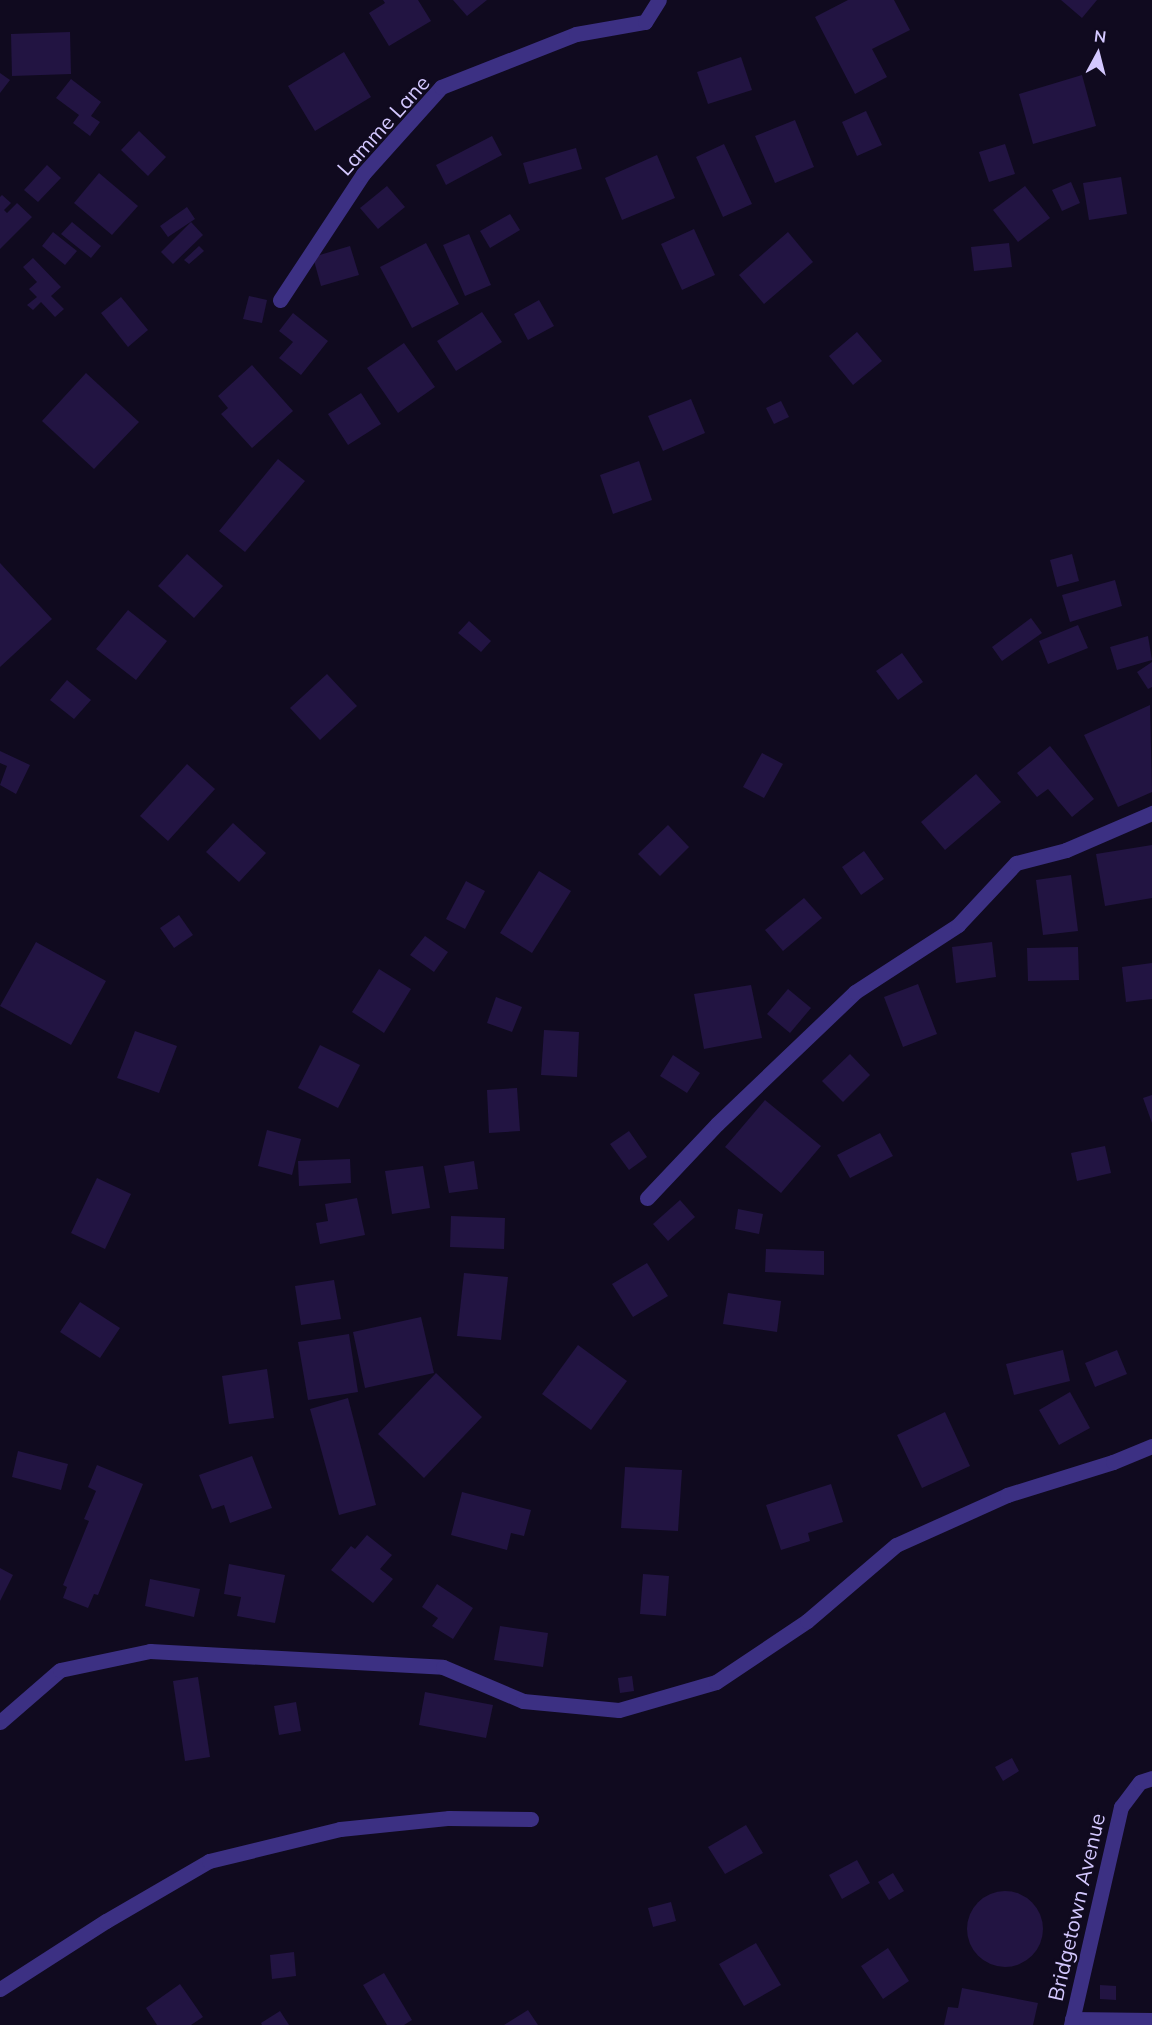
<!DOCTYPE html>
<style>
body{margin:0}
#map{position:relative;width:1152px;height:2025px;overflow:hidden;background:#100a1f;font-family:Mulish,sans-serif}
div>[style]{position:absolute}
.building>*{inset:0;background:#221442}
.round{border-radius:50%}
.minor>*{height:15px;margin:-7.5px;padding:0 7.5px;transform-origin:7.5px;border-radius:7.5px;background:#3c3083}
span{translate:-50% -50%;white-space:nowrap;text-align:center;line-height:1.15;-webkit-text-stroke:5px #100a1f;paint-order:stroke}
.street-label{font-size:21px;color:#d4c8ff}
.north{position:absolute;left:1068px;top:24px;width:60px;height:60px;-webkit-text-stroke:4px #100a1f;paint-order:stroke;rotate:7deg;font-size:16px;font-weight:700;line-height:24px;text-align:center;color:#d4c8ff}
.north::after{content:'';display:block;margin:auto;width:21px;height:27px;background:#d4c8ff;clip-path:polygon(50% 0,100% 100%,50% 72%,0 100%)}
</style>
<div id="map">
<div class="building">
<div style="clip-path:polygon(383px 0,418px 0,431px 21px,389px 46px,369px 13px,385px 3px)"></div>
<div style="clip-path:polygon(453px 0,487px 0,467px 16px)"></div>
<div style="clip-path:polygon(848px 0,894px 0,910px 30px,872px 49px,887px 77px,855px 94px,815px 17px)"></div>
<div style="clip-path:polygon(1061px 0,1097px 0,1082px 18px)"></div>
<div style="clip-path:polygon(70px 32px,71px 74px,12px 76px,11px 34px)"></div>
<div style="clip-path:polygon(344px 52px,371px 97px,315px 131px,288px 86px)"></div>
<div style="clip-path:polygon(741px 57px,752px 90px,708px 104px,697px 72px)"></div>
<div style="clip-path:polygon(0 73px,10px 80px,0 93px)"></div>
<div style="clip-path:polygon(1082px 75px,1096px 126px,1033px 144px,1019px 94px)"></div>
<div style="clip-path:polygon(71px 79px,101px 102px,91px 116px,100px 122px,90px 136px,73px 123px,79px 115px,56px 98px)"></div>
<div style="clip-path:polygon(866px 111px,882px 145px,857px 156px,842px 122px)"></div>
<div style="clip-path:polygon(795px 120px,814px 167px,775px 183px,755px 136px)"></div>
<div style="clip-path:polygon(139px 131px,166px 157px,148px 176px,121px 150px)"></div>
<div style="clip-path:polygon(492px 136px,502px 155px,446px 185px,436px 165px)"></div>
<div style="clip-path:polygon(724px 144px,752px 204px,723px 217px,696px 157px)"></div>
<div style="clip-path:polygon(1005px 144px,1015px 174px,989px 182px,979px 152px)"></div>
<div style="clip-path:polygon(576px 148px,582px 169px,529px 184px,523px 163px)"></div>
<div style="clip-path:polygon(657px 155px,675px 198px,622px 220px,605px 178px)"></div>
<div style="clip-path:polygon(47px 165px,61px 178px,38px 202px,24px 190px)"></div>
<div style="clip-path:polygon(99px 173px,138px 206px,112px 235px,74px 203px)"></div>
<div style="clip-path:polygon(1121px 177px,1127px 214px,1089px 220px,1083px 183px)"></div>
<div style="clip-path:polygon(1071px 182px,1080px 203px,1062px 211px,1052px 190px)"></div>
<div style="clip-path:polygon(387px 186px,405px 207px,378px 229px,360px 208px)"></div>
<div style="clip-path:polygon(1025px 186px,1050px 218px,1018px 242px,993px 210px)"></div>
<div style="clip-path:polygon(2px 195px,11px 203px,4px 210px,7px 213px,17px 203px,32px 217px,0 249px,0 197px)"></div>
<div style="clip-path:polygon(187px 207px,195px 219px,168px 237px,160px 226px)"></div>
<div style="clip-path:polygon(510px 214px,520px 230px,490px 248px,480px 231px)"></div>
<div style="clip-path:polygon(72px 222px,101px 246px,91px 258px,61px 234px)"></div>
<div style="clip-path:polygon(191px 222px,203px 235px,173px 264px,161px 252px)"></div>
<div style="clip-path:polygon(694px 229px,715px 275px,682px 290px,661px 244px)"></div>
<div style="clip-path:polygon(53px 232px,77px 251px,65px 265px,42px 246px)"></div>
<div style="clip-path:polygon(788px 232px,813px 262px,764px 304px,739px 275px)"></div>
<div style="clip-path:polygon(469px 234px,491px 285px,465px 296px,443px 245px)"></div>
<div style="clip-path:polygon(426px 243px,459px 304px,412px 328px,380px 267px)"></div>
<div style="clip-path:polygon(1009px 243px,1012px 267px,974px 271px,971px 247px)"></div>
<div style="clip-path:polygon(199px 246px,204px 251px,189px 264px,184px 260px)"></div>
<div style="clip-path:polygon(350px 246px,359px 275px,321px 286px,313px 257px)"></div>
<div style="clip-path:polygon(33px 258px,61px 287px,51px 296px,64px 309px,55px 317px,41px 302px,33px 310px,27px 305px,37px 297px,29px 289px,37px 282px,23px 267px)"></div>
<div style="clip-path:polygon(249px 296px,267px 300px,262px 323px,243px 319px)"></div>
<div style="clip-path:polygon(121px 297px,148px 330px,128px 347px,101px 313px)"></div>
<div style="clip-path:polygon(539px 300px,554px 326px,528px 340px,514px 314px)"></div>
<div style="clip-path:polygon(482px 312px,502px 342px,456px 371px,437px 341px)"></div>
<div style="clip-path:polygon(293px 313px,328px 341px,301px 375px,279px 358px,293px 342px,279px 331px)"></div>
<div style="clip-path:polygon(857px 332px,882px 361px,853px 385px,829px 356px)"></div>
<div style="clip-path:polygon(404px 343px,435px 387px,398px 413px,367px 368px)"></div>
<div style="clip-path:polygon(252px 365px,293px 411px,252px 448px,221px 414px,228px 408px,218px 396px)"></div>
<div style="clip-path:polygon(86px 373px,139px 422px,94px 469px,42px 421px)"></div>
<div style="clip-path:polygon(361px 393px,381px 424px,348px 445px,328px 414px)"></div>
<div style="clip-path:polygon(691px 399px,705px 433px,663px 451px,648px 416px)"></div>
<div style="clip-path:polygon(781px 401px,789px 417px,774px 424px,766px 408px)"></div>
<div style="clip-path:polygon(278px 459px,305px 481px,245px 552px,219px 531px)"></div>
<div style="clip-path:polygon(639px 461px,652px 500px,613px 514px,600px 475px)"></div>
<div style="clip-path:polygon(187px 554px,223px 586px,194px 618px,158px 586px)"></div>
<div style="clip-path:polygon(1072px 554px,1079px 581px,1057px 587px,1050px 560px)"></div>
<div style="clip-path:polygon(0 563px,52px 619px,0 667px)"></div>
<div style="clip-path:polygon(1115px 580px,1122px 606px,1070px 622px,1062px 595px)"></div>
<div style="clip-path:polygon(128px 610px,167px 641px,136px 680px,96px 649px)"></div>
<div style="clip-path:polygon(1031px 618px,1042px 633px,1002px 661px,992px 647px)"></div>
<div style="clip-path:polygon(469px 621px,491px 641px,481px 652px,458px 633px)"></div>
<div style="clip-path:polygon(1078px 625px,1088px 648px,1048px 664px,1039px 641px)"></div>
<div style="clip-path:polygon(1148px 636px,1152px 660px,1117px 670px,1110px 647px)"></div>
<div style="clip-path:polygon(902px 653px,923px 682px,898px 700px,876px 671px)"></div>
<div style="clip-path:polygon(1152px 662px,1152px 687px,1148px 689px,1137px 672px)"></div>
<div style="clip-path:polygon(327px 674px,357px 706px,320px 740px,290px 708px)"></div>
<div style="clip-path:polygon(67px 680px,91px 700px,74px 719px,50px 700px)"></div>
<div style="clip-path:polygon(1150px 705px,1152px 792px,1118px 807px,1084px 735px)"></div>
<div style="clip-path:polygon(1050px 746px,1094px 799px,1072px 817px,1048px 789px,1037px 797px,1017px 773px)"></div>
<div style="clip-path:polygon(0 751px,30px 765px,16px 794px,0 785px,7px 766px,0 763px)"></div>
<div style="clip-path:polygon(762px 753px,783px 764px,764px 798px,743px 787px)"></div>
<div style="clip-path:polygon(187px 764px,215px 789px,168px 841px,140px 816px)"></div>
<div style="clip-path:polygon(976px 774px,1001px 802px,945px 850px,921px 822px)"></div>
<div style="clip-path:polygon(233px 823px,266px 853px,239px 882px,206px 852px)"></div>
<div style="clip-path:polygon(668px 825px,689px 847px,660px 876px,638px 854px)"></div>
<div style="clip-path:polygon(1152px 845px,1152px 898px,1105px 906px,1096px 854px)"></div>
<div style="clip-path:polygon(864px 851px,884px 879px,861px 895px,842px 867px)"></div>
<div style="clip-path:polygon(539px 871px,571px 891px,532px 953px,500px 933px)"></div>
<div style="clip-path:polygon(1071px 875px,1078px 931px,1043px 935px,1036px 880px)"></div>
<div style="clip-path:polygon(466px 881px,485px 891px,465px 929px,446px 919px)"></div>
<div style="clip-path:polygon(804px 898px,822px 918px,783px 951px,765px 930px)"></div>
<div style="clip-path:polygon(179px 915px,193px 935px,174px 948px,160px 928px)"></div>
<div style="clip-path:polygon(425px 936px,448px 952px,434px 972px,410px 955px)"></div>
<div style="clip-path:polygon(36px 942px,106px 981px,71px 1045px,0 1006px)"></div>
<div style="clip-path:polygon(992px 942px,996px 977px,956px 983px,952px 947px)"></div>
<div style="clip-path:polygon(1078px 947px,1079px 980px,1028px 981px,1027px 948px)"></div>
<div style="clip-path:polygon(1152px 963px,1152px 999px,1126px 1002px,1122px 967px)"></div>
<div style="clip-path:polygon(379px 969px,411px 989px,384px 1033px,352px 1012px)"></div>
<div style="clip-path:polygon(918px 984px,937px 1034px,903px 1047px,884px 997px)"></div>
<div style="clip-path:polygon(751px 985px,762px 1038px,704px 1049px,694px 994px)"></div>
<div style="clip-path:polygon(788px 989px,811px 1008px,790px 1033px,767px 1014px)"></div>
<div style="clip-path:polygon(496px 997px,522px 1007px,512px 1032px,487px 1023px)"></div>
<div style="clip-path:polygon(544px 1030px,579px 1032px,577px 1077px,541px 1075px)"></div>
<div style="clip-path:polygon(135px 1031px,177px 1046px,159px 1093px,117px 1078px)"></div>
<div style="clip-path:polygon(320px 1045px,360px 1065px,338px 1108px,298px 1088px)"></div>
<div style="clip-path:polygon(850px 1054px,870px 1075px,843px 1102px,822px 1081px)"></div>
<div style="clip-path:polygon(673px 1055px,700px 1073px,687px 1093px,660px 1076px)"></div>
<div style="clip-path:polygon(517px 1088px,520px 1131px,489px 1133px,487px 1090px)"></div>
<div style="clip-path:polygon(1152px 1095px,1152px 1123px,1143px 1098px)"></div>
<div style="clip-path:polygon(765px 1100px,821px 1146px,781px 1193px,725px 1147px)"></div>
<div style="clip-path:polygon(267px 1130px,301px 1139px,292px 1175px,258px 1166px)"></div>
<div style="clip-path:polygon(629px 1131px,647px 1157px,629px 1170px,610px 1144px)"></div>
<div style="clip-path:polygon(880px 1133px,893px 1156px,850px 1178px,837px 1155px)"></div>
<div style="clip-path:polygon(1105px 1146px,1111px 1173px,1077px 1181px,1071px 1153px)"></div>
<div style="clip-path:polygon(350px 1159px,351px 1183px,299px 1186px,298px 1161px)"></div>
<div style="clip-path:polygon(474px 1161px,478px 1189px,449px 1193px,444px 1166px)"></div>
<div style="clip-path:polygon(423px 1166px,430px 1208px,392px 1214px,385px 1171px)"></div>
<div style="clip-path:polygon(97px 1178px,131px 1194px,105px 1249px,71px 1233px)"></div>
<div style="clip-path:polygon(357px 1198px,365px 1235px,320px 1244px,316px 1223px,328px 1221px,325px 1204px)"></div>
<div style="clip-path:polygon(680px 1200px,695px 1217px,668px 1241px,653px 1224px)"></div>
<div style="clip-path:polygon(738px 1209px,763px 1214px,759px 1234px,735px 1229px)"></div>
<div style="clip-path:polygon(451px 1216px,505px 1218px,504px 1249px,450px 1247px)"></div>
<div style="clip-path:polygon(766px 1249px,824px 1251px,824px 1275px,765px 1272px)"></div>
<div style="clip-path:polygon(647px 1263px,668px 1296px,633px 1317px,612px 1284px)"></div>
<div style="clip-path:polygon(464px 1273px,508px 1277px,501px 1340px,457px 1336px)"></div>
<div style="clip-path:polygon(334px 1280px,341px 1319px,301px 1325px,295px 1286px)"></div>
<div style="clip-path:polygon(728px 1293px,781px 1301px,777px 1332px,723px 1324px)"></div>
<div style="clip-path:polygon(80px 1302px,120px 1328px,100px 1358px,60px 1332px)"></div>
<div style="clip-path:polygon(421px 1317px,434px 1373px,365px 1388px,353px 1332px)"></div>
<div style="clip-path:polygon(349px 1334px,358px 1392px,308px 1400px,298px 1342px)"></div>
<div style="clip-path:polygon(578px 1345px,627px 1381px,591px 1430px,542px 1394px)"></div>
<div style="clip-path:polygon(1063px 1350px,1070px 1381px,1014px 1395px,1006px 1364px)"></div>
<div style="clip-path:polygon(1117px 1350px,1127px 1374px,1095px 1387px,1085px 1363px)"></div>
<div style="clip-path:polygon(267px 1369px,274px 1418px,229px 1424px,222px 1376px)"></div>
<div style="clip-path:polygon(436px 1373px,482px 1417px,424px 1478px,378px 1434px)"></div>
<div style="clip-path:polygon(1070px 1392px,1090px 1428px,1059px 1445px,1039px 1410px)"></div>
<div style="clip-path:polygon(348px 1398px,376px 1505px,339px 1515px,310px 1409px)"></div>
<div style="clip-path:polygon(945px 1412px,970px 1466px,922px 1488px,897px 1435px)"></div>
<div style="clip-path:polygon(18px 1451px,68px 1464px,61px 1490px,12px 1477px)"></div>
<div style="clip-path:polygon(252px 1456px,272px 1508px,230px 1523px,224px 1505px,212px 1509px,199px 1475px)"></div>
<div style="clip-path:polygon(97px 1465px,143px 1484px,98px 1595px,94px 1594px,88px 1608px,63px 1598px,67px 1587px,63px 1585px,89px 1521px,84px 1519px,96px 1491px,88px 1487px)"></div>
<div style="clip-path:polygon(625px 1467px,682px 1470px,678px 1531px,621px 1528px)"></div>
<div style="clip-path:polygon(831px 1484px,843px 1522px,808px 1533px,810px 1541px,781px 1550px,766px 1505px)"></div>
<div style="clip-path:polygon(462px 1492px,531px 1510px,524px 1536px,511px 1533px,507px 1550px,451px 1535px)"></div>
<div style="clip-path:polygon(367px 1535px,392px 1555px,380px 1569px,393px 1579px,373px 1603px,331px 1570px,351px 1546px,355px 1549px)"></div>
<div style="clip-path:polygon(229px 1564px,285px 1575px,275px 1623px,237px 1616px,241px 1597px,224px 1594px)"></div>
<div style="clip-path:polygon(0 1568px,13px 1575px,0 1601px)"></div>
<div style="clip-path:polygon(643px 1574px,669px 1576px,666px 1616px,640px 1614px)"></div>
<div style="clip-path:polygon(150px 1579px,200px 1589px,194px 1617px,145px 1606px)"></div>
<div style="clip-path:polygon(437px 1584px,473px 1608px,453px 1639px,432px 1626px,438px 1618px,422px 1607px)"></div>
<div style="clip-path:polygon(500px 1626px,548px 1633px,543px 1667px,494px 1660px)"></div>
<div style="clip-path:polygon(632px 1676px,634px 1691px,620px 1693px,618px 1678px)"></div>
<div style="clip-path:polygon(198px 1677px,210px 1757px,185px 1761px,173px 1681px)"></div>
<div style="clip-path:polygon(425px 1692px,493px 1705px,486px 1738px,419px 1725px)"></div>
<div style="clip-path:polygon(296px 1702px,301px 1731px,279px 1735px,274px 1706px)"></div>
<div style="clip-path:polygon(1012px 1758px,1019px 1771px,1003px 1781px,995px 1767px)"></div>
<div style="clip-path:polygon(746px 1825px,763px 1853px,725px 1874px,708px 1847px)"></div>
<div style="clip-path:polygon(857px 1860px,870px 1883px,842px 1899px,829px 1875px)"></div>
<div style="clip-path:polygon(893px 1873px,904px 1891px,889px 1900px,878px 1882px)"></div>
<div class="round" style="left:967px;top:1891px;width:76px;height:76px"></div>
<div style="clip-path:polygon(671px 1902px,676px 1921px,653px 1927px,648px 1908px)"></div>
<div style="clip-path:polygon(756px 1943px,781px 1985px,744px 2006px,719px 1964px)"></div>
<div style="clip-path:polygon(888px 1948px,909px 1981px,883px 1999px,861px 1966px)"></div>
<div style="clip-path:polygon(294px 1952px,296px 1976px,272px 1979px,270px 1955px)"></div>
<div style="clip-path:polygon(384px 1973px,412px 2020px,404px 2025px,387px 2025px,363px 1985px)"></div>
<div style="clip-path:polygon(180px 1984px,203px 2017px,191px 2025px,157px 2025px,146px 2008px)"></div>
<div style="clip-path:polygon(1100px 1985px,1116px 1986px,1116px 2000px,1100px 1999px)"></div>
<div style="clip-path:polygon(962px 1988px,1038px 2003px,1033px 2025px,944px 2025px,948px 2007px,958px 2008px)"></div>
<div style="clip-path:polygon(528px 2010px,538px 2025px,504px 2025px)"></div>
<div style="clip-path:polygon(280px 2011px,289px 2025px,262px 2025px,261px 2023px)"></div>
</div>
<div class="minor">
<div style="left:280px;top:300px;width:151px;rotate:-56.6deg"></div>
<div style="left:363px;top:174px;width:117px;rotate:-48.1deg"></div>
<div style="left:441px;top:87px;width:145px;rotate:-21.4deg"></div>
<div style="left:576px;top:34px;width:70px;rotate:-9.9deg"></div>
<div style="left:645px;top:22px;width:26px;rotate:-58deg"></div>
<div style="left:647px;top:1198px;width:102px;rotate:-46.6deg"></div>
<div style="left:717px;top:1124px;width:191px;rotate:-43.7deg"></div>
<div style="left:855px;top:992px;width:123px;rotate:-33deg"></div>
<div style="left:958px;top:925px;width:85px;rotate:-46.9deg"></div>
<div style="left:1016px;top:863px;width:52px;rotate:-14.6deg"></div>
<div style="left:1066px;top:850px;width:94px;rotate:-23.3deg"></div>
<div style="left:0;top:1722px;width:79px;rotate:-40.9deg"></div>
<div style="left:60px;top:1670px;width:92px;rotate:-11.9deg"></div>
<div style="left:150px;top:1651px;width:293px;rotate:3.1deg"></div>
<div style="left:443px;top:1667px;width:87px;rotate:23deg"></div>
<div style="left:523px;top:1701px;width:96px;rotate:5.4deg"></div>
<div style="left:619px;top:1710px;width:101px;rotate:-16.1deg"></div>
<div style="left:716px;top:1682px;width:110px;rotate:-33.8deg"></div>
<div style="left:807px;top:1621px;width:117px;rotate:-40.5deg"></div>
<div style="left:896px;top:1545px;width:122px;rotate:-24.2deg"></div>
<div style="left:1007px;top:1495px;width:111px;rotate:-17.3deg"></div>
<div style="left:1113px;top:1462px;width:42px;rotate:-22.3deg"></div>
<div style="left:0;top:1989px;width:126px;rotate:-32.7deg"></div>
<div style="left:106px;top:1921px;width:119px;rotate:-30.2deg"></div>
<div style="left:209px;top:1861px;width:135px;rotate:-13.7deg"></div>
<div style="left:340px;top:1829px;width:110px;rotate:-5.8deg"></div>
<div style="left:449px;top:1818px;width:82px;rotate:0.7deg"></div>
<div style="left:1072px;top:2019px;width:80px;rotate:0.7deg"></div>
<div style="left:1071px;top:2025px;width:224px;rotate:-77.1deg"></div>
<div style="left:1121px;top:1807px;width:31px;rotate:-53deg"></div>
<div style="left:1140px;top:1782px;width:13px;rotate:-18deg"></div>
</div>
<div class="street-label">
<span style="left:383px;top:125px;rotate:-48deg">Lamme Lane</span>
<span style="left:1076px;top:1907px;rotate:-77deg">Bridgetown Avenue</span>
</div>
<div class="north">N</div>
</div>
